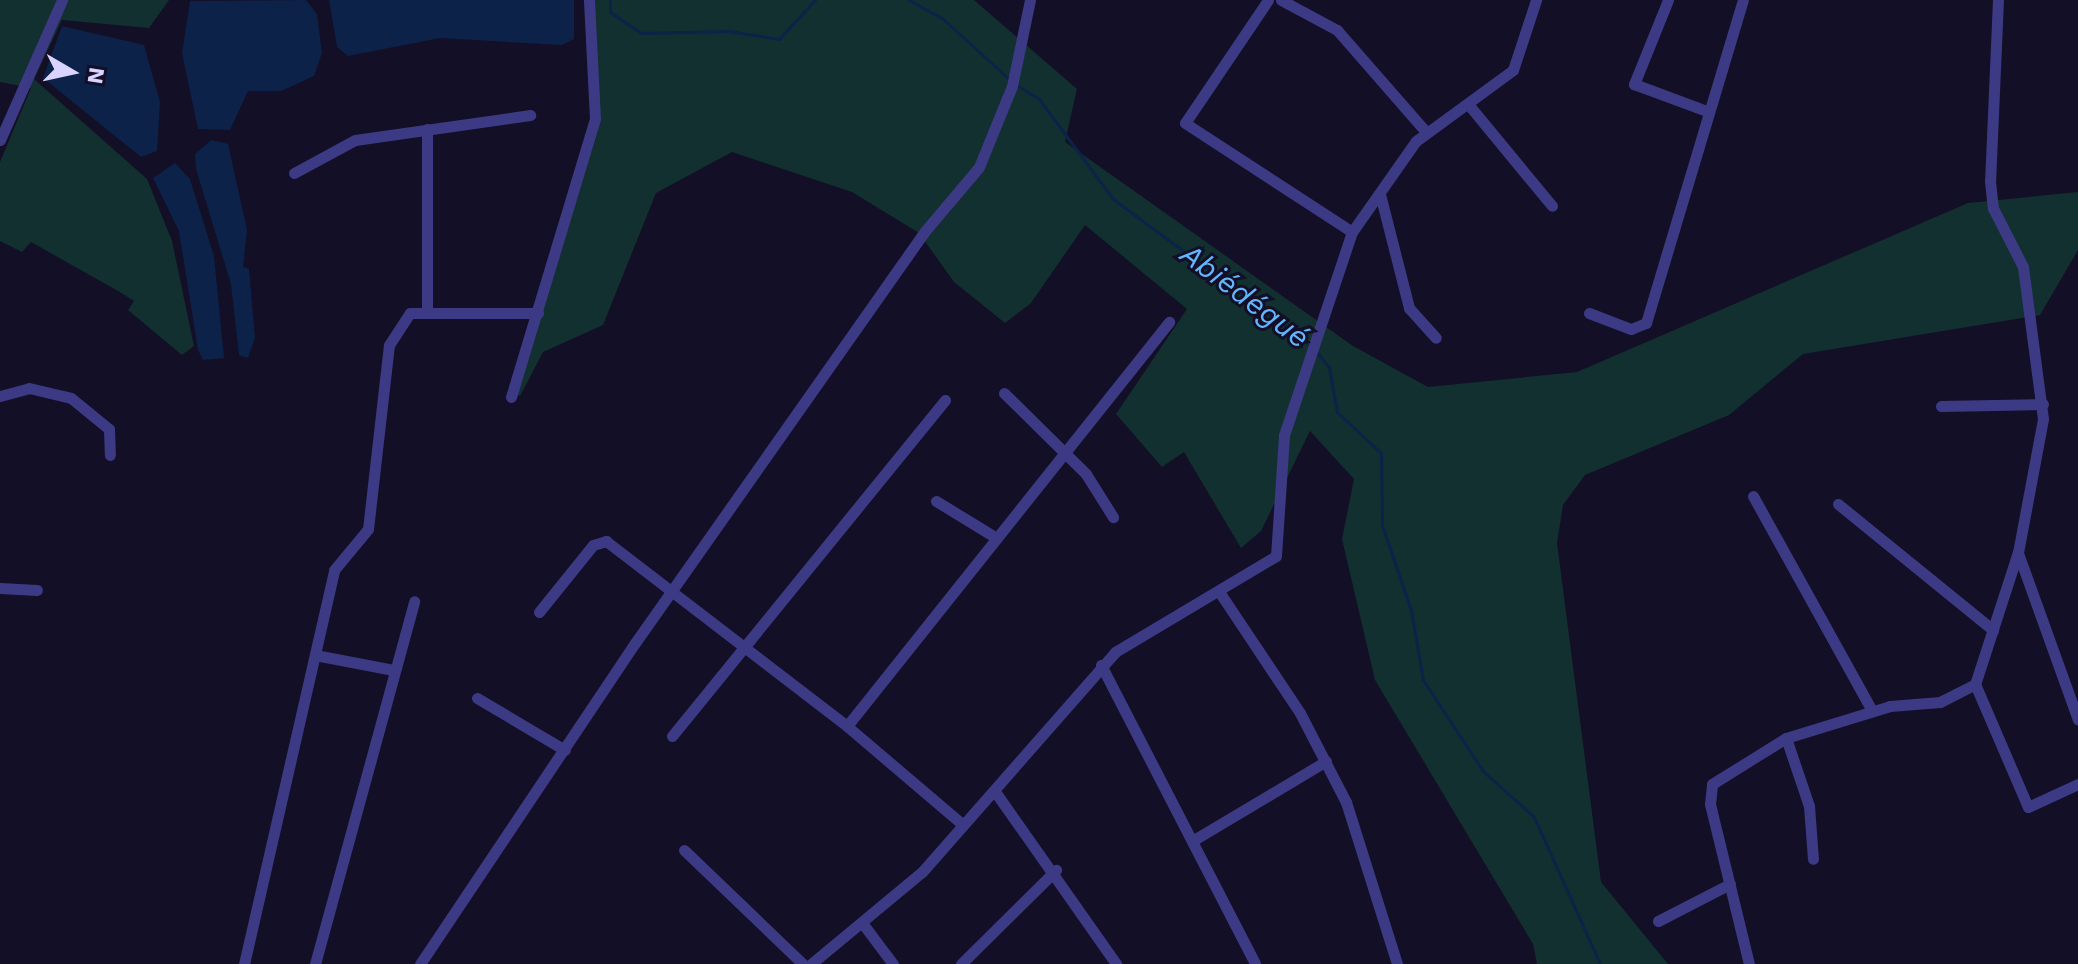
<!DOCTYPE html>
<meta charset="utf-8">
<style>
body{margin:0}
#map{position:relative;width:2078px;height:964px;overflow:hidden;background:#130f26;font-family:"Work Sans",sans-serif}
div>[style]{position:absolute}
.green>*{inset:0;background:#12302f}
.water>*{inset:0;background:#0c2248}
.stream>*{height:3px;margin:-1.5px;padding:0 1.5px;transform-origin:1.5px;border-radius:1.5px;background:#0c2248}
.minor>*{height:11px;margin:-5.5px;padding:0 5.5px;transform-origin:5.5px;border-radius:5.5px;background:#3d3a85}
span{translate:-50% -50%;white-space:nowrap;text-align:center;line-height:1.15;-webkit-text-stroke:6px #130f26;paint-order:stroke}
.water-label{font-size:30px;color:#62b6ff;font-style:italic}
.north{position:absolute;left:32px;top:32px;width:80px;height:80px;-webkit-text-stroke:6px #130f26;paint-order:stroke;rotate:99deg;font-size:22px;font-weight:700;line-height:32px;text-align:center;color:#d9d4ff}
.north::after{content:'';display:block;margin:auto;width:28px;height:36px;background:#d9d4ff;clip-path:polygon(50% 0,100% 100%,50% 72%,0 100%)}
</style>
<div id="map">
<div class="green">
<div style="clip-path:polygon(0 0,169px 0,149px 28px,62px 20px,34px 79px,147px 179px,172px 241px,194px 346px,182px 355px,128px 310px,134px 301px,118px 291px,31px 242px,22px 252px,0 241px,0 162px,31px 88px,0 82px)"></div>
<div style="clip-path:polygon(589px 0,974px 0,1077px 89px,1065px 142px,1353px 346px,1428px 387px,1577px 372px,1968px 203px,2078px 192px,2078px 250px,2040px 315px,1803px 354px,1729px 415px,1585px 475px,1563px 505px,1557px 543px,1601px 882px,1668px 964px,1537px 964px,1533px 944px,1375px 680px,1342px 539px,1354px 479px,1310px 431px,1261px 531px,1241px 548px,1184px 452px,1162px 467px,1116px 414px,1187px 309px,1085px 225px,1031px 303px,1005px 323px,954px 282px,919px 233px,852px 192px,732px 152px,656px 193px,603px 325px,543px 352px,520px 396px,513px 392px,595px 119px)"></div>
</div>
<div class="water">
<div style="clip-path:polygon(306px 0,317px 14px,322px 53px,314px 76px,281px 91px,248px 91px,230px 130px,198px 129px,182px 53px,190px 1px)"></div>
<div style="clip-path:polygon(329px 0,574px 0,574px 39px,562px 45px,440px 38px,348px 56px,337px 47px)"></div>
<div style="clip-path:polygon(62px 26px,144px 45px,160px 102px,157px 151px,141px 157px,43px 78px)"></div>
<div style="clip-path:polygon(211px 140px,228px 144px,247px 230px,243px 267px,249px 269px,255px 338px,248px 358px,239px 355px,231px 284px,196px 169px,195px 154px)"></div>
<div style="clip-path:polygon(175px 163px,190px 179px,214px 256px,224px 358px,203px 360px,198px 350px,179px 231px,153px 178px)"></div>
</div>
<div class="stream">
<div style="left:610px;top:0;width:12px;rotate:90deg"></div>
<div style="left:610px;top:12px;width:37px;rotate:34deg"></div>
<div style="left:641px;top:33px;width:88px;rotate:-1.3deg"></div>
<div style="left:729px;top:31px;width:51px;rotate:9.1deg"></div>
<div style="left:779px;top:39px;width:53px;rotate:-47.3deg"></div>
<div style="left:909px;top:0;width:38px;rotate:29deg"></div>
<div style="left:942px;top:18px;width:91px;rotate:42.3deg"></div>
<div style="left:1015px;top:84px;width:28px;rotate:32deg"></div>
<div style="left:1039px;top:99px;width:124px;rotate:53.5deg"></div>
<div style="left:1113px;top:199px;width:246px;rotate:36.4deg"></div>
<div style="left:1316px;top:351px;width:21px;rotate:51deg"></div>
<div style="left:1329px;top:367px;width:46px;rotate:79.9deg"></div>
<div style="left:1337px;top:412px;width:60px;rotate:43deg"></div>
<div style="left:1381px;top:453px;width:72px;rotate:89.2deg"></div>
<div style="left:1382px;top:525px;width:90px;rotate:71.2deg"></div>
<div style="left:1411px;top:610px;width:71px;rotate:80.3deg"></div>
<div style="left:1423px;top:680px;width:109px;rotate:56.6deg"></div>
<div style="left:1483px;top:771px;width:69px;rotate:42deg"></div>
<div style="left:1534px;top:817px;width:161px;rotate:65.8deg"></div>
</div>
<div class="minor">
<div style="left:1268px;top:0;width:148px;rotate:124deg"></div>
<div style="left:1185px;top:123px;width:199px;rotate:33.1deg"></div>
<div style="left:1352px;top:232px;width:111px;rotate:-54.9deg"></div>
<div style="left:1416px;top:141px;width:120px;rotate:-36.2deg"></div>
<div style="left:1513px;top:70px;width:74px;rotate:-71.8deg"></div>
<div style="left:1281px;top:0;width:64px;rotate:28.2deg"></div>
<div style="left:1337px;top:30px;width:135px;rotate:48.9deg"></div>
<div style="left:1668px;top:0;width:91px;rotate:112deg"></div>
<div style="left:1634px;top:84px;width:75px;rotate:20.4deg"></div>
<div style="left:1998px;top:0;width:181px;rotate:92.5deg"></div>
<div style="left:1990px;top:181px;width:27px;rotate:84deg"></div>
<div style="left:1993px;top:208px;width:66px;rotate:63deg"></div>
<div style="left:2023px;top:267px;width:153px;rotate:82.5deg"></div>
<div style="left:2043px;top:419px;width:135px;rotate:100.6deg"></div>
<div style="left:2018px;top:552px;width:139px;rotate:108deg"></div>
<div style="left:1975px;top:684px;width:134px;rotate:66.7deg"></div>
<div style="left:2028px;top:807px;width:55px;rotate:-24.7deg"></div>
<div style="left:1468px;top:104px;width:132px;rotate:50.5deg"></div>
<div style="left:0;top:140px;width:153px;rotate:-66.1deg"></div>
<div style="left:294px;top:173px;width:69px;rotate:-28.4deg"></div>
<div style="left:355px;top:140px;width:177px;rotate:-8.1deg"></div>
<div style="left:1380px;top:194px;width:118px;rotate:75.7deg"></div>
<div style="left:1409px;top:308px;width:40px;rotate:48deg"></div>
<div style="left:427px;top:313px;width:184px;rotate:-90deg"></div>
<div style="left:1589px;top:313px;width:45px;rotate:20.9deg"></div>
<div style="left:1631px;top:329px;width:16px;rotate:-22deg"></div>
<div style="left:1646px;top:323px;width:337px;rotate:-73.3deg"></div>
<div style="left:1004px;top:393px;width:115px;rotate:44.6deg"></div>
<div style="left:1086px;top:474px;width:51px;rotate:57.9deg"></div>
<div style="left:0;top:396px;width:30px;rotate:-15deg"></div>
<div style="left:29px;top:388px;width:43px;rotate:13.4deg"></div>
<div style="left:71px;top:398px;width:49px;rotate:39.2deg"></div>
<div style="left:109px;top:429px;width:26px;rotate:88deg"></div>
<div style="left:511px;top:397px;width:290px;rotate:-73.2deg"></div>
<div style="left:595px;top:119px;width:119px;rotate:-92.9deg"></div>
<div style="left:1941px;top:406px;width:102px;rotate:-1.1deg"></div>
<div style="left:1753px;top:496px;width:246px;rotate:61deg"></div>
<div style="left:936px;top:501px;width:69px;rotate:31.4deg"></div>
<div style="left:1838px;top:504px;width:200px;rotate:39.1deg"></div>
<div style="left:2018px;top:553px;width:177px;rotate:70.2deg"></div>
<div style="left:0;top:588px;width:37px;rotate:3deg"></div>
<div style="left:1220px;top:593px;width:144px;rotate:56.3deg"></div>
<div style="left:1300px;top:713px;width:100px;rotate:62.7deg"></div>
<div style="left:1346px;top:802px;width:170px;rotate:72.5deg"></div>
<div style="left:539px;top:612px;width:86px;rotate:-51.1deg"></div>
<div style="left:593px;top:545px;width:14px;rotate:-17deg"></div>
<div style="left:606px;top:541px;width:304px;rotate:37.5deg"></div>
<div style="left:315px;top:655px;width:80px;rotate:10.8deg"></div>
<div style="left:1101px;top:665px;width:336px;rotate:62.7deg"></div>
<div style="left:477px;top:698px;width:102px;rotate:30.6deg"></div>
<div style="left:672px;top:736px;width:433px;rotate:-50.9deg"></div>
<div style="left:1786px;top:738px;width:72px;rotate:71.3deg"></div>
<div style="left:1809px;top:806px;width:53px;rotate:85.7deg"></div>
<div style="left:996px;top:793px;width:209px;rotate:54.9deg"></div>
<div style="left:962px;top:824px;width:151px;rotate:-139.6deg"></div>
<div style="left:847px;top:726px;width:517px;rotate:-51.44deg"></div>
<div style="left:1192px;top:841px;width:156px;rotate:-30.8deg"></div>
<div style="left:684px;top:850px;width:165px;rotate:43.8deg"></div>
<div style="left:1658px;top:921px;width:81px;rotate:-27.2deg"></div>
<div style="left:863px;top:924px;width:50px;rotate:53.1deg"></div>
<div style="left:244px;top:964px;width:404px;rotate:-77.1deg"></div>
<div style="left:334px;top:570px;width:53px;rotate:-50.3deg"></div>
<div style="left:368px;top:529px;width:185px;rotate:-83.5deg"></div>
<div style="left:389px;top:345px;width:38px;rotate:-57deg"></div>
<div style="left:410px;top:313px;width:128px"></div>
<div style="left:315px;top:964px;width:376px;rotate:-74.7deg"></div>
<div style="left:420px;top:964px;width:386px;rotate:-56.2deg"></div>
<div style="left:635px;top:643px;width:504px;rotate:-54.86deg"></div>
<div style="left:925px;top:231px;width:84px;rotate:-49.8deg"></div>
<div style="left:979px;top:167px;width:87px;rotate:-67.8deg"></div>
<div style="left:1012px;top:86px;width:88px;rotate:-78.2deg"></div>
<div style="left:811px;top:964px;width:144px;rotate:-39.7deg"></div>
<div style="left:922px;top:872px;width:293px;rotate:-48.7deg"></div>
<div style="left:1115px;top:652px;width:187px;rotate:-30.8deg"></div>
<div style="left:1276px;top:556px;width:121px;rotate:-86.2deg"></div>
<div style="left:1284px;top:435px;width:214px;rotate:-71.5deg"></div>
<div style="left:961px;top:964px;width:134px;rotate:-44.7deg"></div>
<div style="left:1749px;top:964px;width:165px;rotate:-103.7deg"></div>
<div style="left:1710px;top:804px;width:20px;rotate:-84deg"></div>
<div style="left:1712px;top:784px;width:87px;rotate:-31.9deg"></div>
<div style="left:1786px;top:738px;width:109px;rotate:-17.1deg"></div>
<div style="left:1890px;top:706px;width:50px;rotate:-4.6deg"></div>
<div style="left:1940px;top:702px;width:39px;rotate:-27deg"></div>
</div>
<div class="water-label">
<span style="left:1245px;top:296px;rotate:37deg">Abiédégué</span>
</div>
<div class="north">N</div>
</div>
